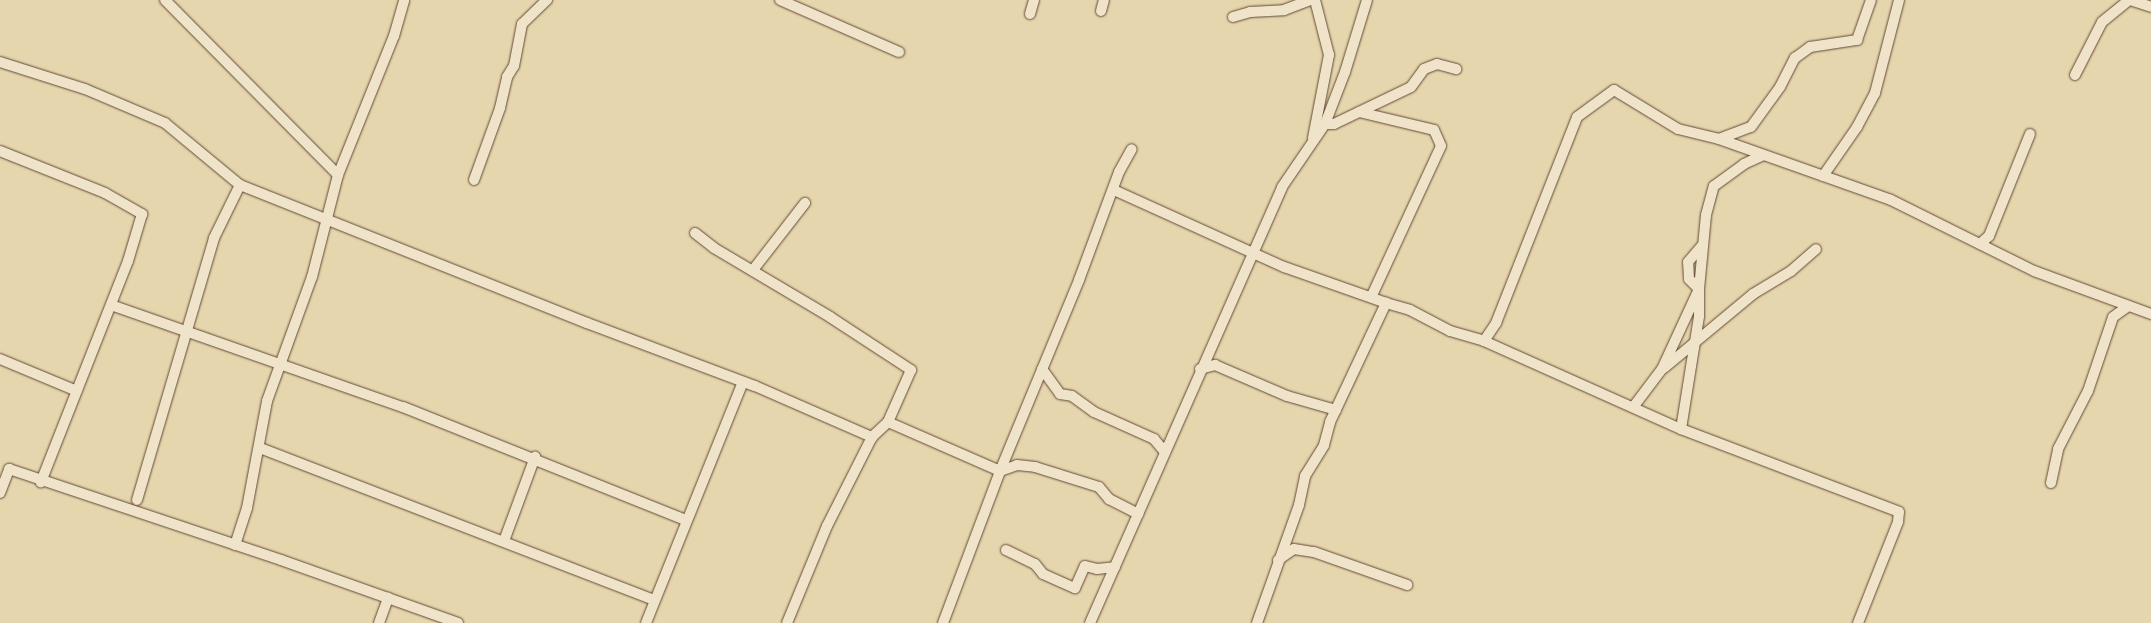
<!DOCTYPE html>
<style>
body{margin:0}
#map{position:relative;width:2151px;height:623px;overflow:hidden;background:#e6d6ad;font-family:"IM FELL French Canon",serif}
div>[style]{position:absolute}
.roads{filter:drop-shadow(0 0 1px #634935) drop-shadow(0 0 1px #634935)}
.street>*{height:10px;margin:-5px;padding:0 5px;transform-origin:5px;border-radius:5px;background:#efe4ca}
span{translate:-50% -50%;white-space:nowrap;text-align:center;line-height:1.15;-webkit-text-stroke:4px #efe4ca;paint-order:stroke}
</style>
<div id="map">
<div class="roads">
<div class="street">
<div style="left:165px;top:0;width:246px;rotate:45.3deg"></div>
<div style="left:780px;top:0;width:130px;rotate:23.6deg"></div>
<div style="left:2130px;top:0;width:22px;rotate:18deg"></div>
<div style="left:1101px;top:11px;width:11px;rotate:-75deg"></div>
<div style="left:1030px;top:14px;width:15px;rotate:-74deg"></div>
<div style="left:1233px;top:17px;width:18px;rotate:-16deg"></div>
<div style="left:1250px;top:12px;width:34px;rotate:-3deg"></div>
<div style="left:1284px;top:10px;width:28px;rotate:-21deg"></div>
<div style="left:0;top:62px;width:89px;rotate:17.6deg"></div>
<div style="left:85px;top:89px;width:87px;rotate:23deg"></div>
<div style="left:165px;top:123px;width:97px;rotate:39.6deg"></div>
<div style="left:240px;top:185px;width:373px;rotate:21.7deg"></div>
<div style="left:587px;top:323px;width:179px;rotate:20.6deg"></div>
<div style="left:755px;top:386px;width:128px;rotate:23.6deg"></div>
<div style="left:2075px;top:75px;width:59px;rotate:-63deg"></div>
<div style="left:2102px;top:22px;width:35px;rotate:-39deg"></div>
<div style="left:1359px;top:112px;width:77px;rotate:13.5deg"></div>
<div style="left:1434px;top:130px;width:17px;rotate:66deg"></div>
<div style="left:1441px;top:146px;width:164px;rotate:114.8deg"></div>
<div style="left:1325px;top:124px;width:9px"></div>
<div style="left:1334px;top:124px;width:85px;rotate:-25.7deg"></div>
<div style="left:1411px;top:87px;width:22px;rotate:-54deg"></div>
<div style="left:1424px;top:69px;width:14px;rotate:-21deg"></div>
<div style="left:1437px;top:64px;width:20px;rotate:15deg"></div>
<div style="left:1313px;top:138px;width:85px;rotate:-79.1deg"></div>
<div style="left:1329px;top:55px;width:57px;rotate:-104.3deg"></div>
<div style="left:1719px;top:139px;width:182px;rotate:19.5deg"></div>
<div style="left:1891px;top:200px;width:160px;rotate:26.4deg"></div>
<div style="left:2034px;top:271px;width:125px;rotate:20.2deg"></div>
<div style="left:0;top:151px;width:113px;rotate:21.8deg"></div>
<div style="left:105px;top:193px;width:43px;rotate:29.6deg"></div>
<div style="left:142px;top:214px;width:49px;rotate:106.6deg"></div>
<div style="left:128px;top:261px;width:238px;rotate:111.5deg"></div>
<div style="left:1823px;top:176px;width:60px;rotate:-55.2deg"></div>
<div style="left:1857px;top:127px;width:38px;rotate:-62deg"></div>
<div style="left:1875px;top:93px;width:96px;rotate:-75.5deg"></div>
<div style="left:474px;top:180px;width:77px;rotate:-70.1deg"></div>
<div style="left:500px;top:108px;width:32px;rotate:-77deg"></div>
<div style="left:507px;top:77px;width:13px;rotate:-58deg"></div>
<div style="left:514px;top:66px;width:43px;rotate:-79.2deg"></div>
<div style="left:522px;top:24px;width:35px;rotate:-44deg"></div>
<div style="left:1114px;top:190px;width:187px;rotate:24.4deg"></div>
<div style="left:1284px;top:267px;width:108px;rotate:19.4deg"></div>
<div style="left:695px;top:233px;width:24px;rotate:38deg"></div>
<div style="left:714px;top:248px;width:135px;rotate:30.7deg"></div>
<div style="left:830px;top:317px;width:97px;rotate:33.2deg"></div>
<div style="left:911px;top:370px;width:57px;rotate:113.9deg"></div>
<div style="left:888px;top:422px;width:22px;rotate:137deg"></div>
<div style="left:872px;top:437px;width:100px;rotate:116.8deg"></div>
<div style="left:827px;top:526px;width:105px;rotate:112.4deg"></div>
<div style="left:1980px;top:244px;width:12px;rotate:-42deg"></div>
<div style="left:1989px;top:236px;width:110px;rotate:-68.1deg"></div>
<div style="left:753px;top:270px;width:85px;rotate:-52.2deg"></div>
<div style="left:111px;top:305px;width:309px;rotate:19.3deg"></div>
<div style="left:403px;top:407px;width:305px;rotate:21.8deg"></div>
<div style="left:1484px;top:341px;width:216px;rotate:24.1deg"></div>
<div style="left:1681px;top:429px;width:233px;rotate:20.8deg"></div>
<div style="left:1899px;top:512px;width:10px;rotate:96deg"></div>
<div style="left:1898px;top:522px;width:109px;rotate:111.6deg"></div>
<div style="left:0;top:359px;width:83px;rotate:22.6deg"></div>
<div style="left:1664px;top:368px;width:116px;rotate:-39.7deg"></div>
<div style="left:1753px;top:294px;width:44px;rotate:-31.2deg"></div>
<div style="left:1791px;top:271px;width:33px;rotate:-41deg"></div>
<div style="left:1042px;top:369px;width:31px;rotate:54deg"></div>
<div style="left:1060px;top:394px;width:12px;rotate:9deg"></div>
<div style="left:1072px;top:396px;width:27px;rotate:36deg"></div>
<div style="left:1094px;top:412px;width:66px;rotate:24.2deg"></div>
<div style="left:1154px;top:439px;width:17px;rotate:50deg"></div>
<div style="left:1200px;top:369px;width:16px;rotate:-15deg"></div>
<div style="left:1215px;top:365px;width:78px;rotate:23.3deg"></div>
<div style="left:1287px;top:396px;width:51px;rotate:15.9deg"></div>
<div style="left:1634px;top:406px;width:46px;rotate:-52.9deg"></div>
<div style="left:1662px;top:369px;width:88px;rotate:-65.2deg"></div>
<div style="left:1699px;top:289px;width:74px;rotate:-84.6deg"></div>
<div style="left:1706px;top:215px;width:30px;rotate:-75deg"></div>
<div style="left:1714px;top:186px;width:37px;rotate:-36deg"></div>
<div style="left:1744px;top:164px;width:21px;rotate:-25deg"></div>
<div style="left:888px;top:422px;width:122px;rotate:23.6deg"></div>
<div style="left:1000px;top:471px;width:18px;rotate:-19deg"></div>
<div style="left:1017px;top:465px;width:18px;rotate:6deg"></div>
<div style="left:1035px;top:467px;width:67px;rotate:17.4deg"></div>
<div style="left:1099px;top:487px;width:16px;rotate:50deg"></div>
<div style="left:1109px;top:499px;width:33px;rotate:27deg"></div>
<div style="left:1681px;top:429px;width:114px;rotate:-80.9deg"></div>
<div style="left:1699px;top:316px;width:27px;rotate:-90deg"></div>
<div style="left:1699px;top:289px;width:14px;rotate:-135deg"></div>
<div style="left:1689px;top:279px;width:17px;rotate:-93deg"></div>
<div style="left:1688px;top:262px;width:23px;rotate:-49deg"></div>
<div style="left:260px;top:448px;width:422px;rotate:21.1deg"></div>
<div style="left:2051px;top:483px;width:35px;rotate:-78deg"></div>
<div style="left:2058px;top:449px;width:65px;rotate:-62.7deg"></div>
<div style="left:2088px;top:391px;width:78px;rotate:-71.3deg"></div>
<div style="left:2113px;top:317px;width:19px;rotate:-36deg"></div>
<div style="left:0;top:493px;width:26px;rotate:-69deg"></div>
<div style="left:9px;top:469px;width:287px;rotate:18.5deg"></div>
<div style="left:281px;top:560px;width:188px;rotate:19.6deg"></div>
<div style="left:137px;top:500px;width:273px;rotate:-73.6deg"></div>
<div style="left:214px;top:238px;width:59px;rotate:-63.9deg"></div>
<div style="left:504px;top:541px;width:90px;rotate:-69.7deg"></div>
<div style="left:235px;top:545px;width:39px;rotate:-72deg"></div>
<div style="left:247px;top:508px;width:109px;rotate:-79.4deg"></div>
<div style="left:267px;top:401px;width:132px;rotate:-70.1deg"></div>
<div style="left:312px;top:277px;width:105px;rotate:-75.7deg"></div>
<div style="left:338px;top:175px;width:150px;rotate:-68.1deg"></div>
<div style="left:394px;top:36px;width:37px;rotate:-74deg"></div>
<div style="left:1006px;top:550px;width:32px;rotate:26deg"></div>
<div style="left:1035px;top:564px;width:13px;rotate:51deg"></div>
<div style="left:1043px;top:574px;width:35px;rotate:24deg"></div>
<div style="left:1075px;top:588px;width:24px;rotate:-66deg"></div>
<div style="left:1085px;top:566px;width:12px;rotate:14deg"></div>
<div style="left:1097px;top:569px;width:18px;rotate:-6deg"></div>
<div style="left:1278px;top:560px;width:19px;rotate:-35deg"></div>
<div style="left:1294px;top:549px;width:20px;rotate:9deg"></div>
<div style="left:1314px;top:552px;width:99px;rotate:19.5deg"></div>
<div style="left:379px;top:623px;width:27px;rotate:-70deg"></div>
<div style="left:646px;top:623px;width:260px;rotate:-68.1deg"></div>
<div style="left:943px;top:623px;width:162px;rotate:-69.4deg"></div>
<div style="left:1000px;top:471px;width:207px;rotate:-67.5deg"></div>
<div style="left:1079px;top:280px;width:115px;rotate:-69.7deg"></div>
<div style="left:1119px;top:172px;width:26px;rotate:-61deg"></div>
<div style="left:1090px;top:623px;width:476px;rotate:-66.2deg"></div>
<div style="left:1282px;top:187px;width:76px;rotate:-55.7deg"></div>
<div style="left:1325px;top:124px;width:56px;rotate:-69deg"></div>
<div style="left:1345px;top:72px;width:75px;rotate:-73deg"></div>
<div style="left:1257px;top:623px;width:125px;rotate:-70.4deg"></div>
<div style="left:1299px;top:505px;width:30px;rotate:-78deg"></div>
<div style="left:1305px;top:476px;width:36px;rotate:-58deg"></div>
<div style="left:1324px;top:445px;width:24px;rotate:-75deg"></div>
<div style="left:1330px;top:422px;width:132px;rotate:-64.8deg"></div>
<div style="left:1386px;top:303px;width:25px;rotate:16deg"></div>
<div style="left:1410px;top:310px;width:45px;rotate:27.7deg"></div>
<div style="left:1450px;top:331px;width:35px;rotate:16deg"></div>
<div style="left:1484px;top:341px;width:22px;rotate:-56deg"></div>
<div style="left:1496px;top:323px;width:221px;rotate:-68.5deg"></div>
<div style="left:1577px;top:117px;width:46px;rotate:-36.1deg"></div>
<div style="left:1614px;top:90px;width:75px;rotate:31.4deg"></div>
<div style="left:1678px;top:129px;width:42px;rotate:13.7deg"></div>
<div style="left:1719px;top:139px;width:34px;rotate:-21deg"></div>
<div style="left:1751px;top:127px;width:49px;rotate:-54.1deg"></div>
<div style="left:1780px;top:87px;width:33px;rotate:-63deg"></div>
<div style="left:1795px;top:58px;width:19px;rotate:-36deg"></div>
<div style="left:1810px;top:47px;width:48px;rotate:-8.5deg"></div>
<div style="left:1857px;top:40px;width:42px;rotate:-70.7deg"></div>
</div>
</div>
</div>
